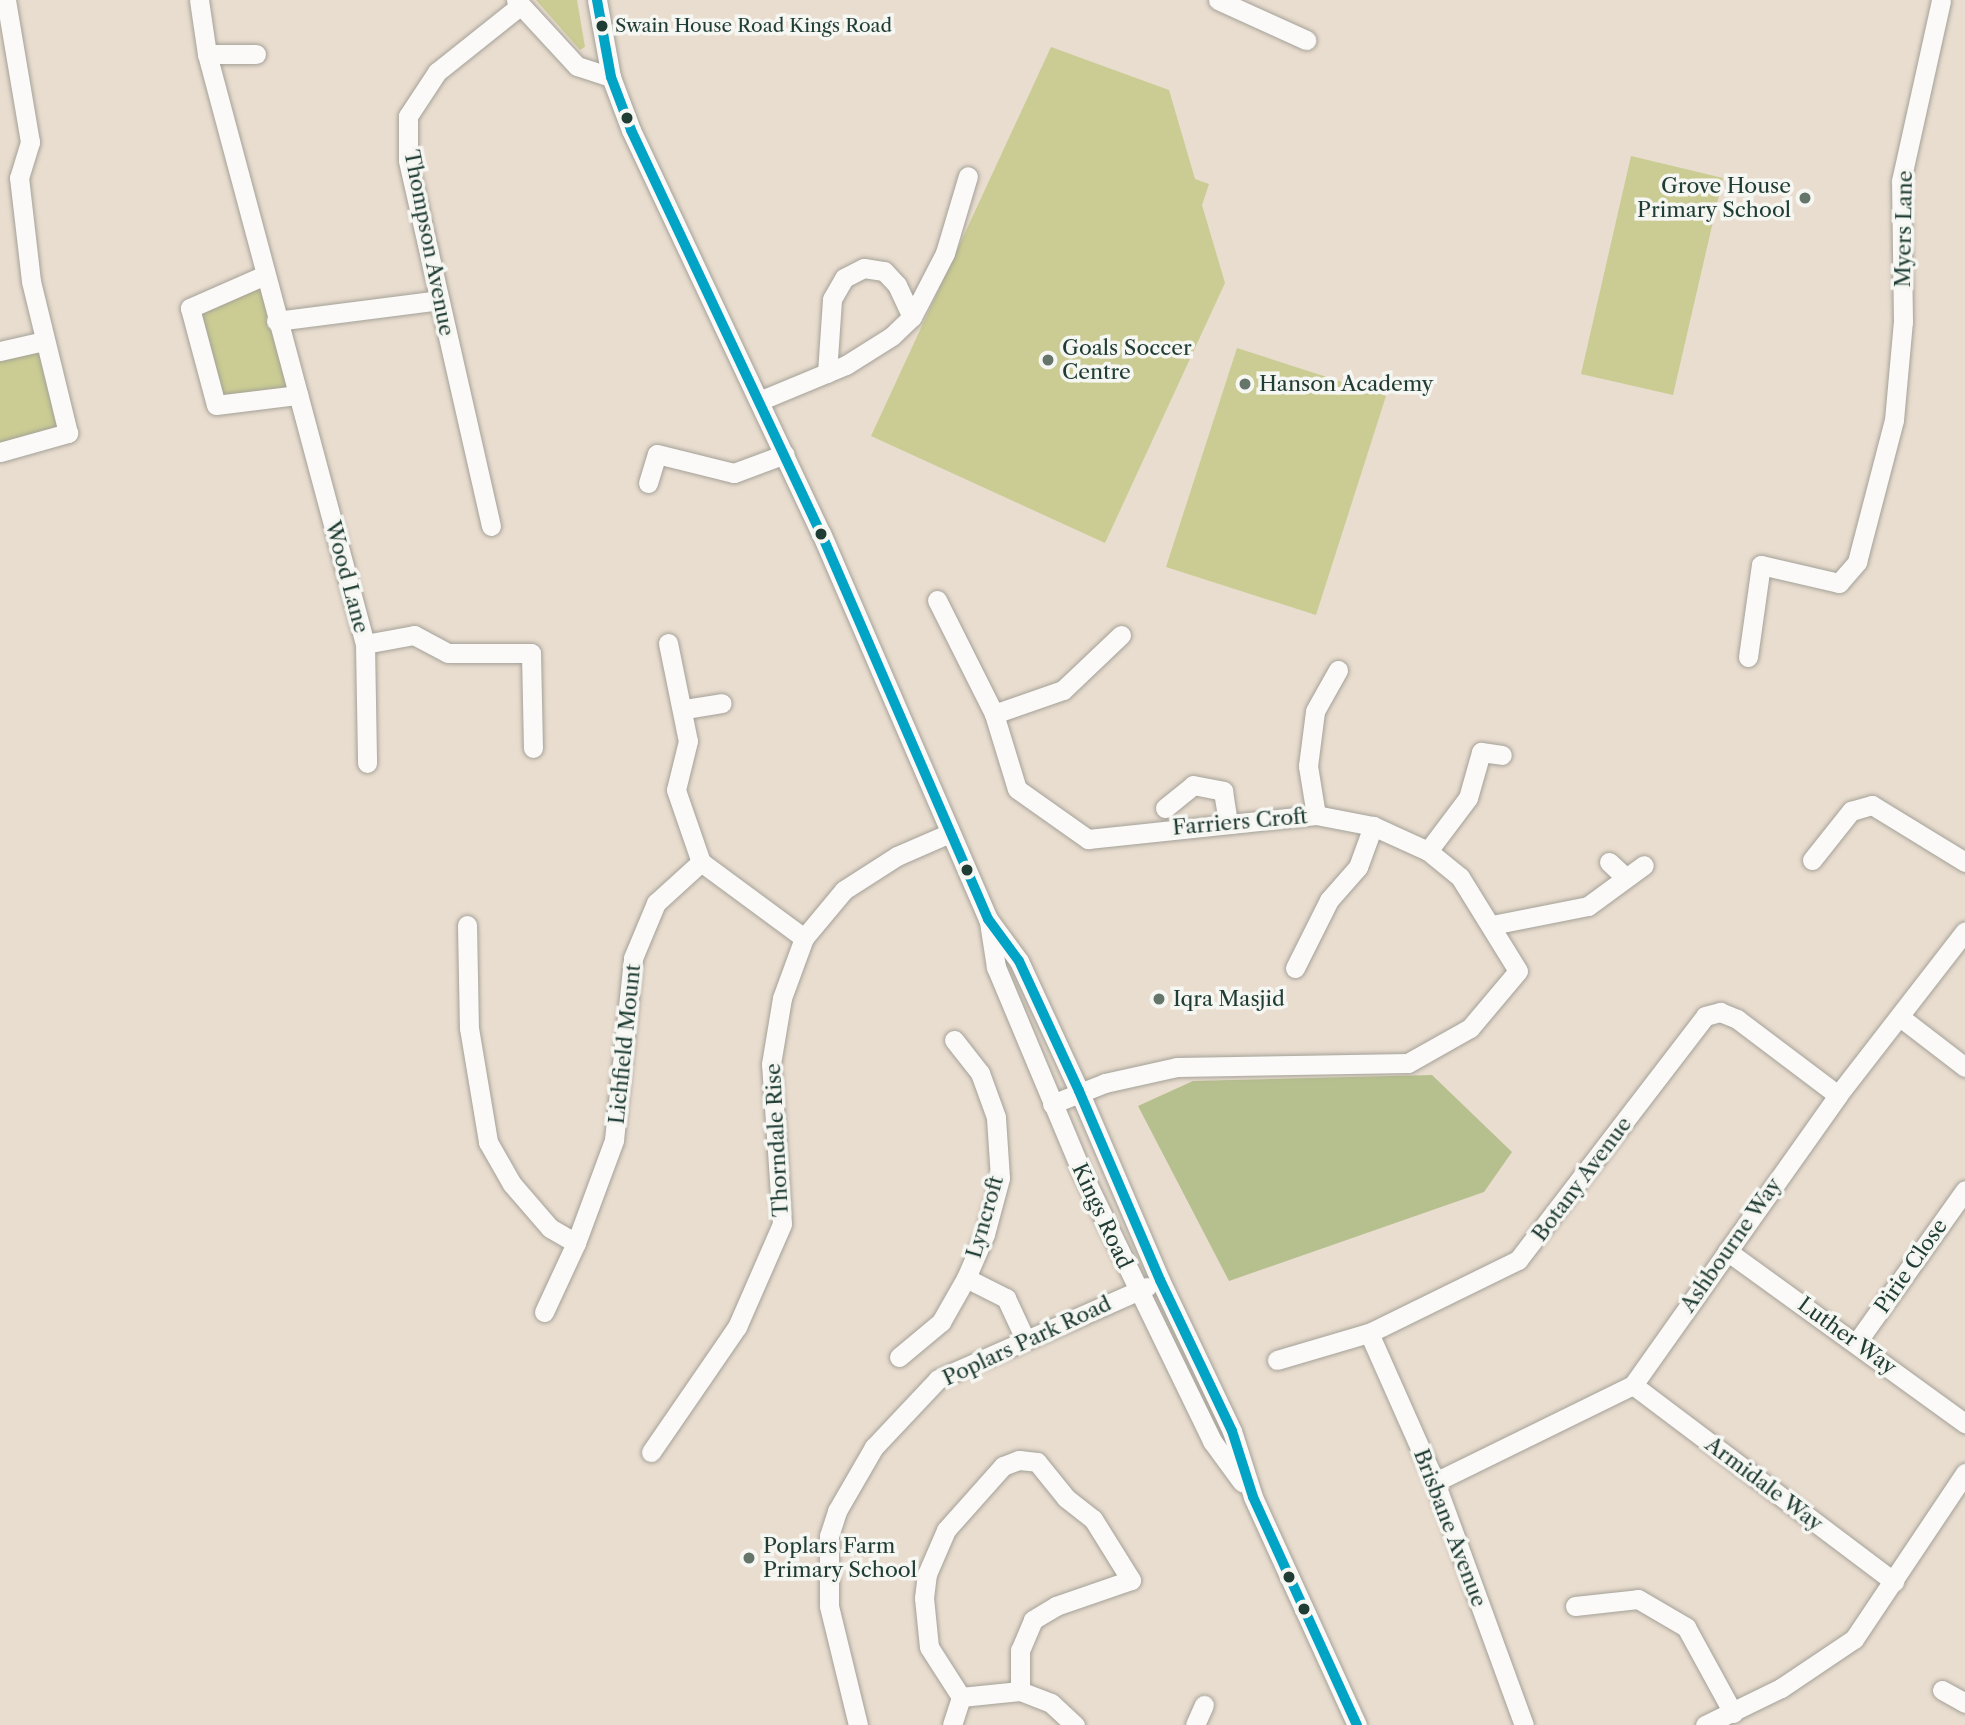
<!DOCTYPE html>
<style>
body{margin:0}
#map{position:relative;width:1965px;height:1725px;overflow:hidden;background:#e9ddcf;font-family:"Libre Caslon Text",serif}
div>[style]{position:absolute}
.green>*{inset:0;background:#cacc93}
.forest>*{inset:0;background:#b6bf8e}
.roads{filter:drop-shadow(0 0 2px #a4a198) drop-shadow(0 0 2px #a4a198)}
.minor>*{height:19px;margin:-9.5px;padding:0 9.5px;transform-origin:9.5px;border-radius:9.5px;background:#fcfaf8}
.bus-1>*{height:10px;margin:-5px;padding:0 5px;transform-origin:5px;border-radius:5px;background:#02a4c6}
.dots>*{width:19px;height:19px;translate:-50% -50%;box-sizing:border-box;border:4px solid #f6f6f2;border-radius:50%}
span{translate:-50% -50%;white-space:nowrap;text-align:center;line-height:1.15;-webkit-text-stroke:7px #f6f6f2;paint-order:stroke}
.bus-label{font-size:19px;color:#1f3d34}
.left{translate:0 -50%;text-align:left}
.poi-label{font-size:21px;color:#1f3d34}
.right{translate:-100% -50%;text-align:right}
.street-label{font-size:21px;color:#1f3d34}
</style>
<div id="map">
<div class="green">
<div style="clip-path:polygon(536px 0,577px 0,585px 47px,580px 50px)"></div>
<div style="clip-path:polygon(1051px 47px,1169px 90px,1195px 179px,1209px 184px,1202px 205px,1225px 283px,1105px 543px,871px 436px)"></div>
<div style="clip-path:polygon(1631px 156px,1723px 178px,1673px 395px,1581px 374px)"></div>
<div style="clip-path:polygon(262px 283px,289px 389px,221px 398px,197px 312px)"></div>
<div style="clip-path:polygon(1237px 348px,1386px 396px,1316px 615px,1166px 567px)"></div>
<div style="clip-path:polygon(39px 349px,62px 429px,0 444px,0 358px)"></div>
</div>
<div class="forest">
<div style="clip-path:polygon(1432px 1075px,1512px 1152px,1484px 1192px,1229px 1281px,1138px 1106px,1193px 1081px)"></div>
</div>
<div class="roads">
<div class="minor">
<div style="left:199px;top:0;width:55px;rotate:81.6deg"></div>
<div style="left:207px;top:54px;width:611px;rotate:75.01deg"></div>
<div style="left:365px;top:644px;width:119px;rotate:89deg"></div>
<div style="left:516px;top:0;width:90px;rotate:47.3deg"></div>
<div style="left:577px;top:66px;width:36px;rotate:18deg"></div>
<div style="left:597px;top:0;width:78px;rotate:79.7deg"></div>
<div style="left:611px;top:77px;width:57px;rotate:69.3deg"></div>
<div style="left:631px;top:130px;width:446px;rotate:64.8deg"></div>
<div style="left:821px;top:533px;width:421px;rotate:66.6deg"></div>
<div style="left:988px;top:919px;width:52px;rotate:53.6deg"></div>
<div style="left:1019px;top:961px;width:143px;rotate:65.2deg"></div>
<div style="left:1079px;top:1091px;width:206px;rotate:66.8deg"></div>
<div style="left:1160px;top:1280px;width:167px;rotate:64.5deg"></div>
<div style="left:1232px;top:1431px;width:69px;rotate:72.3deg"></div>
<div style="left:1253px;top:1497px;width:251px;rotate:65.5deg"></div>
<div style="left:1218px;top:0;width:97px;rotate:24.4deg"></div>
<div style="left:207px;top:54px;width:49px"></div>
<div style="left:265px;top:275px;width:82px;rotate:156.3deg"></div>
<div style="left:190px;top:308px;width:100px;rotate:75deg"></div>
<div style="left:216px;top:405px;width:83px;rotate:-7deg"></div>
<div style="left:276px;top:321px;width:164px;rotate:-7.3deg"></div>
<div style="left:0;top:351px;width:45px;rotate:-12.8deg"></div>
<div style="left:827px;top:373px;width:74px;rotate:-86.1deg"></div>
<div style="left:832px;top:299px;width:24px;rotate:-60deg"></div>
<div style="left:844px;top:278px;width:22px;rotate:-27deg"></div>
<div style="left:864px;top:268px;width:20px;rotate:9deg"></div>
<div style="left:884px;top:271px;width:19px;rotate:47deg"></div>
<div style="left:897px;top:285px;width:35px;rotate:65deg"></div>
<div style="left:759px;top:401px;width:94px;rotate:-22.5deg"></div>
<div style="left:846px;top:365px;width:54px;rotate:-32.2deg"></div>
<div style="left:892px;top:336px;width:28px;rotate:-44deg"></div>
<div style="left:912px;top:317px;width:72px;rotate:-62.7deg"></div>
<div style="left:945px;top:253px;width:80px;rotate:-73.4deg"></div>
<div style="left:0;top:452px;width:71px;rotate:-15.6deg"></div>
<div style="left:68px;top:433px;width:156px;rotate:-103.7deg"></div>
<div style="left:31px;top:281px;width:104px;rotate:-96.6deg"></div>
<div style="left:19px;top:178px;width:38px;rotate:-73deg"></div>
<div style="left:30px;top:142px;width:144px;rotate:-99.6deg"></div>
<div style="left:648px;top:483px;width:30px;rotate:-73deg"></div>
<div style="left:657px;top:454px;width:79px;rotate:13.9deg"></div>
<div style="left:734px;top:473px;width:54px;rotate:-20.4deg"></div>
<div style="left:491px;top:526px;width:375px;rotate:-102.8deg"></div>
<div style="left:408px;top:160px;width:44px;rotate:-90deg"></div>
<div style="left:408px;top:116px;width:53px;rotate:-56.6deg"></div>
<div style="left:437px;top:72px;width:107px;rotate:-38.6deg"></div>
<div style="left:937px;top:600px;width:127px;rotate:63.4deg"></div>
<div style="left:994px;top:714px;width:78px;rotate:73deg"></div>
<div style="left:1017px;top:789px;width:87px;rotate:35.2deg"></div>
<div style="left:1088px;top:839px;width:229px;rotate:-6deg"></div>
<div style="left:1316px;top:815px;width:58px;rotate:10.9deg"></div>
<div style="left:1373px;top:826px;width:60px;rotate:24.4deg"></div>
<div style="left:1428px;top:851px;width:41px;rotate:39.1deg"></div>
<div style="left:1460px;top:877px;width:110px;rotate:58.3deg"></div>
<div style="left:1518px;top:971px;width:75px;rotate:130.1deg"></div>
<div style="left:1470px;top:1028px;width:71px;rotate:150.6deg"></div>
<div style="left:1408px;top:1063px;width:231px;rotate:179deg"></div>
<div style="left:1177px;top:1067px;width:74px;rotate:167.5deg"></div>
<div style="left:1105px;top:1083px;width:57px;rotate:158.4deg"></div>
<div style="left:668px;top:643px;width:100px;rotate:78.5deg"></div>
<div style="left:688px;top:741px;width:50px;rotate:103.8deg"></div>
<div style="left:676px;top:790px;width:76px;rotate:70.9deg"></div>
<div style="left:701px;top:862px;width:128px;rotate:36.4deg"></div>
<div style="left:365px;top:644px;width:50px;rotate:-10.4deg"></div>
<div style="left:414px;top:635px;width:38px;rotate:28deg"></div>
<div style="left:448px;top:653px;width:83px"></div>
<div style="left:531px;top:653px;width:95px;rotate:88.8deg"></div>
<div style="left:1748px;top:657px;width:93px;rotate:-82deg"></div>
<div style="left:1761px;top:565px;width:80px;rotate:13deg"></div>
<div style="left:1839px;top:583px;width:28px;rotate:-49deg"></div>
<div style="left:1857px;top:562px;width:147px;rotate:-75.4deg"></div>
<div style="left:1894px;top:420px;width:98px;rotate:-84.8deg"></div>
<div style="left:1903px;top:322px;width:141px;rotate:-90.8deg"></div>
<div style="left:1901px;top:181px;width:185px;rotate:-77.5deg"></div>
<div style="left:685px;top:709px;width:37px;rotate:-9deg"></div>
<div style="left:994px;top:714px;width:73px;rotate:-19.2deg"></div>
<div style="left:1063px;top:690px;width:80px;rotate:-43.5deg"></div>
<div style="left:1165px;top:808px;width:36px;rotate:-39deg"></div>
<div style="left:1193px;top:785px;width:31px;rotate:11deg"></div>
<div style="left:1223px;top:791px;width:30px;rotate:81deg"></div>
<div style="left:1316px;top:815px;width:50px;rotate:-99.3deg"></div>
<div style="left:1308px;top:766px;width:55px;rotate:-82.7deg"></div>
<div style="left:1315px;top:711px;width:47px;rotate:-60.7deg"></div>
<div style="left:1428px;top:851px;width:66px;rotate:-53deg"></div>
<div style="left:1468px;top:798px;width:48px;rotate:-74.2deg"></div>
<div style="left:1481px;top:752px;width:21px;rotate:8deg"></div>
<div style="left:1812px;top:860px;width:63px;rotate:-51.5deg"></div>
<div style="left:1851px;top:811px;width:22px;rotate:-16deg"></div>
<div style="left:1872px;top:805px;width:109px;rotate:31.5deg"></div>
<div style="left:1609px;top:862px;width:22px;rotate:43deg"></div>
<div style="left:989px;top:922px;width:46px;rotate:81.2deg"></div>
<div style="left:996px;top:967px;width:225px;rotate:67.3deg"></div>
<div style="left:1083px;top:1175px;width:296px;rotate:64.1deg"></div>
<div style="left:1212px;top:1441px;width:51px;rotate:53.8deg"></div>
<div style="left:467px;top:925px;width:103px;rotate:88.9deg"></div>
<div style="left:469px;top:1028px;width:116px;rotate:80.5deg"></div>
<div style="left:488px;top:1142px;width:48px;rotate:60.3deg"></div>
<div style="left:512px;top:1184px;width:58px;rotate:49.2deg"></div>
<div style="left:550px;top:1228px;width:30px;rotate:30deg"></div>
<div style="left:1492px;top:925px;width:98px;rotate:-11.2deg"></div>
<div style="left:1588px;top:906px;width:69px;rotate:-36.2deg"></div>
<div style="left:1295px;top:968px;width:76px;rotate:-63.4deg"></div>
<div style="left:1329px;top:900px;width:44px;rotate:-48.7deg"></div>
<div style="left:1358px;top:867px;width:44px;rotate:-69.9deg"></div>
<div style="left:1900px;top:1017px;width:82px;rotate:37.6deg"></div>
<div style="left:1727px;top:1251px;width:294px;rotate:35.9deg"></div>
<div style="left:966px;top:1278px;width:45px;rotate:26.6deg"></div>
<div style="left:1006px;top:1298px;width:45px;rotate:65.1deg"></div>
<div style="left:544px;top:1312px;width:76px;rotate:-65.1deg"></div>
<div style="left:576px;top:1243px;width:110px;rotate:-69.7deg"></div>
<div style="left:614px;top:1140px;width:183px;rotate:-84deg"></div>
<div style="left:633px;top:958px;width:60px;rotate:-67.3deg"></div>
<div style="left:656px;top:903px;width:61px;rotate:-42.3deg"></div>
<div style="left:1369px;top:1333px;width:163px;rotate:66.1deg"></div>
<div style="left:1435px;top:1482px;width:259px;rotate:69.9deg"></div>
<div style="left:1857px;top:1342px;width:186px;rotate:-54.6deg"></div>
<div style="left:899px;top:1357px;width:55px;rotate:-39.8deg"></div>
<div style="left:941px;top:1322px;width:51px;rotate:-60.4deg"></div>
<div style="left:966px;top:1278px;width:48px;rotate:-66.6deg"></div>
<div style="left:985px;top:1234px;width:58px;rotate:-75deg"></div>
<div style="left:1000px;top:1178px;width:61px;rotate:-93.8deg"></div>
<div style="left:996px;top:1117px;width:47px;rotate:-110deg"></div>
<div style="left:980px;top:1073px;width:42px;rotate:-128.2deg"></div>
<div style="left:1277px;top:1360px;width:96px;rotate:-16.4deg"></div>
<div style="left:1369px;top:1333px;width:166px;rotate:-26.1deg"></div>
<div style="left:1518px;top:1260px;width:307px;rotate:-52.5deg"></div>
<div style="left:1705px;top:1016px;width:16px;rotate:-15deg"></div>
<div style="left:1720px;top:1012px;width:18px;rotate:22deg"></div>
<div style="left:1737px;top:1019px;width:126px;rotate:37deg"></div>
<div style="left:1633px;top:1385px;width:327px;rotate:37deg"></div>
<div style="left:651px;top:1452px;width:152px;rotate:-55.5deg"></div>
<div style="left:737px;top:1327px;width:112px;rotate:-66.4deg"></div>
<div style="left:782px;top:1224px;width:160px;rotate:-93.9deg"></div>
<div style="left:771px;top:1064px;width:67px;rotate:-80.5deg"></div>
<div style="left:782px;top:998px;width:64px;rotate:-69.9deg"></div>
<div style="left:804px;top:938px;width:62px;rotate:-50.2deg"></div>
<div style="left:844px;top:890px;width:63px;rotate:-32.7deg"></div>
<div style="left:897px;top:856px;width:58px;rotate:-23.5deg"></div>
<div style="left:1435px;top:1482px;width:220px;rotate:-26.1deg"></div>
<div style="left:1633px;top:1385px;width:355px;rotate:-54.7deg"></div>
<div style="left:1838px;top:1095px;width:207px;rotate:-52.2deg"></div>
<div style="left:1575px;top:1606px;width:63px;rotate:-6.3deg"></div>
<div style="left:1638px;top:1599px;width:56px;rotate:30.3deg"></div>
<div style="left:1686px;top:1627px;width:98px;rotate:61.3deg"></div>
<div style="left:1942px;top:1690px;width:26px;rotate:29deg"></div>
<div style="left:961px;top:1697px;width:59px;rotate:-122.6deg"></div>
<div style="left:929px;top:1647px;width:49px;rotate:-95.8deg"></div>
<div style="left:924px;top:1598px;width:24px;rotate:-83deg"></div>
<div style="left:927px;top:1574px;width:48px;rotate:-66.6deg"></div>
<div style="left:946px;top:1530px;width:86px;rotate:-48.3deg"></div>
<div style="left:1003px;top:1466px;width:17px;rotate:-21deg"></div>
<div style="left:1019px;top:1460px;width:18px;rotate:6deg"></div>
<div style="left:1037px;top:1462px;width:46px;rotate:51.1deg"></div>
<div style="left:1066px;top:1498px;width:34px;rotate:38deg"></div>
<div style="left:1093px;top:1519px;width:72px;rotate:58.1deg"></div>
<div style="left:1131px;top:1580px;width:79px;rotate:160.9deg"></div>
<div style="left:1056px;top:1606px;width:27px;rotate:149deg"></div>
<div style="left:1033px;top:1620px;width:33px;rotate:113deg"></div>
<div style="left:1020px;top:1650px;width:41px;rotate:90deg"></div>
<div style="left:858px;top:1725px;width:122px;rotate:-103.7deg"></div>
<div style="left:829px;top:1606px;width:70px;rotate:-90deg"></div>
<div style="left:829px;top:1536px;width:26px;rotate:-72deg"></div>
<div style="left:837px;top:1511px;width:74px;rotate:-60deg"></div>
<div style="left:874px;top:1447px;width:93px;rotate:-46.7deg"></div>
<div style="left:938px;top:1379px;width:228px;rotate:-23.8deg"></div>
<div style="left:952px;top:1725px;width:29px;rotate:-72deg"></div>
<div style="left:961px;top:1697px;width:59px;rotate:-5.8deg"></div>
<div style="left:1020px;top:1691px;width:33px;rotate:21deg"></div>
<div style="left:1051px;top:1703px;width:33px;rotate:43deg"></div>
<div style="left:1195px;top:1725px;width:22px;rotate:-66deg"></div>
<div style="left:1705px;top:1725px;width:85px;rotate:-26deg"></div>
<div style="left:1781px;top:1688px;width:88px;rotate:-33.9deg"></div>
<div style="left:1854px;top:1639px;width:200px;rotate:-56.2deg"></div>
</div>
</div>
<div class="bus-1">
<div style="left:597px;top:0;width:78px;rotate:79.7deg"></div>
<div style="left:611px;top:77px;width:57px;rotate:69.3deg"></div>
<div style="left:631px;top:130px;width:446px;rotate:64.8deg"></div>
<div style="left:821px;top:533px;width:421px;rotate:66.6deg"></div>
<div style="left:988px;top:919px;width:52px;rotate:53.6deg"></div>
<div style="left:1019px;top:961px;width:143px;rotate:65.2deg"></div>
<div style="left:1079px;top:1091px;width:206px;rotate:66.8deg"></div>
<div style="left:1160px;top:1280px;width:167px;rotate:64.5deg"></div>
<div style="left:1232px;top:1431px;width:69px;rotate:72.3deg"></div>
<div style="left:1253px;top:1497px;width:251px;rotate:65.5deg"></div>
</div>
<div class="dots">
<div style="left:602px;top:26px;background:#1f3d34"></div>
<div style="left:627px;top:118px;background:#1f3d34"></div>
<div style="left:1805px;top:198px;background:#66756a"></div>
<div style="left:1048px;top:360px;background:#66756a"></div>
<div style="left:1245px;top:384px;background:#66756a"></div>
<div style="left:821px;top:534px;background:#1f3d34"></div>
<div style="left:967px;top:870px;background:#1f3d34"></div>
<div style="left:1159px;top:999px;background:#66756a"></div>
<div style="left:749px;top:1558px;background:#66756a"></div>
<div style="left:1289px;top:1577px;background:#1f3d34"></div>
<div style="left:1304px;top:1609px;background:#1f3d34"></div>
</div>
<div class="bus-label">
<span class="left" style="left:615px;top:26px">Swain House Road Kings Road</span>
</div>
<div class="poi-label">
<span class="right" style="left:1791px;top:198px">Grove House<br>Primary School</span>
<span class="left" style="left:1062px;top:360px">Goals Soccer<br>Centre</span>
<span class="left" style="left:1259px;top:384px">Hanson Academy</span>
<span class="left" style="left:1173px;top:999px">Iqra Masjid</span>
<span class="left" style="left:763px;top:1558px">Poplars Farm<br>Primary School</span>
</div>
<div class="street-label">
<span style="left:1904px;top:229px;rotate:-89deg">Myers Lane</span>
<span style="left:429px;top:243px;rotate:79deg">Thompson Avenue</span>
<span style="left:347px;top:577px;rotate:75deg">Wood Lane</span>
<span style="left:1240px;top:822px;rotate:-5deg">Farriers Croft</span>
<span style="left:625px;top:1044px;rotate:-84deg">Lichfield Mount</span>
<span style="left:777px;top:1140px;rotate:-93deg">Thorndale Rise</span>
<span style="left:1582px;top:1179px;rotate:-53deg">Botany Avenue</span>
<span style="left:1102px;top:1216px;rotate:65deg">Kings Road</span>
<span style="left:985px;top:1217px;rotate:-74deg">Lyncroft</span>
<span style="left:1731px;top:1245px;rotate:-55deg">Ashbourne Way</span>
<span style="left:1911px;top:1266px;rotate:-55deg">Pirie Close</span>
<span style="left:1847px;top:1336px;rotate:36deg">Luther Way</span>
<span style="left:1027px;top:1341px;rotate:-25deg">Poplars Park Road</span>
<span style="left:1764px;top:1484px;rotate:37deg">Armidale Way</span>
<span style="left:1450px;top:1528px;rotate:69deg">Brisbane Avenue</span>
</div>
</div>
